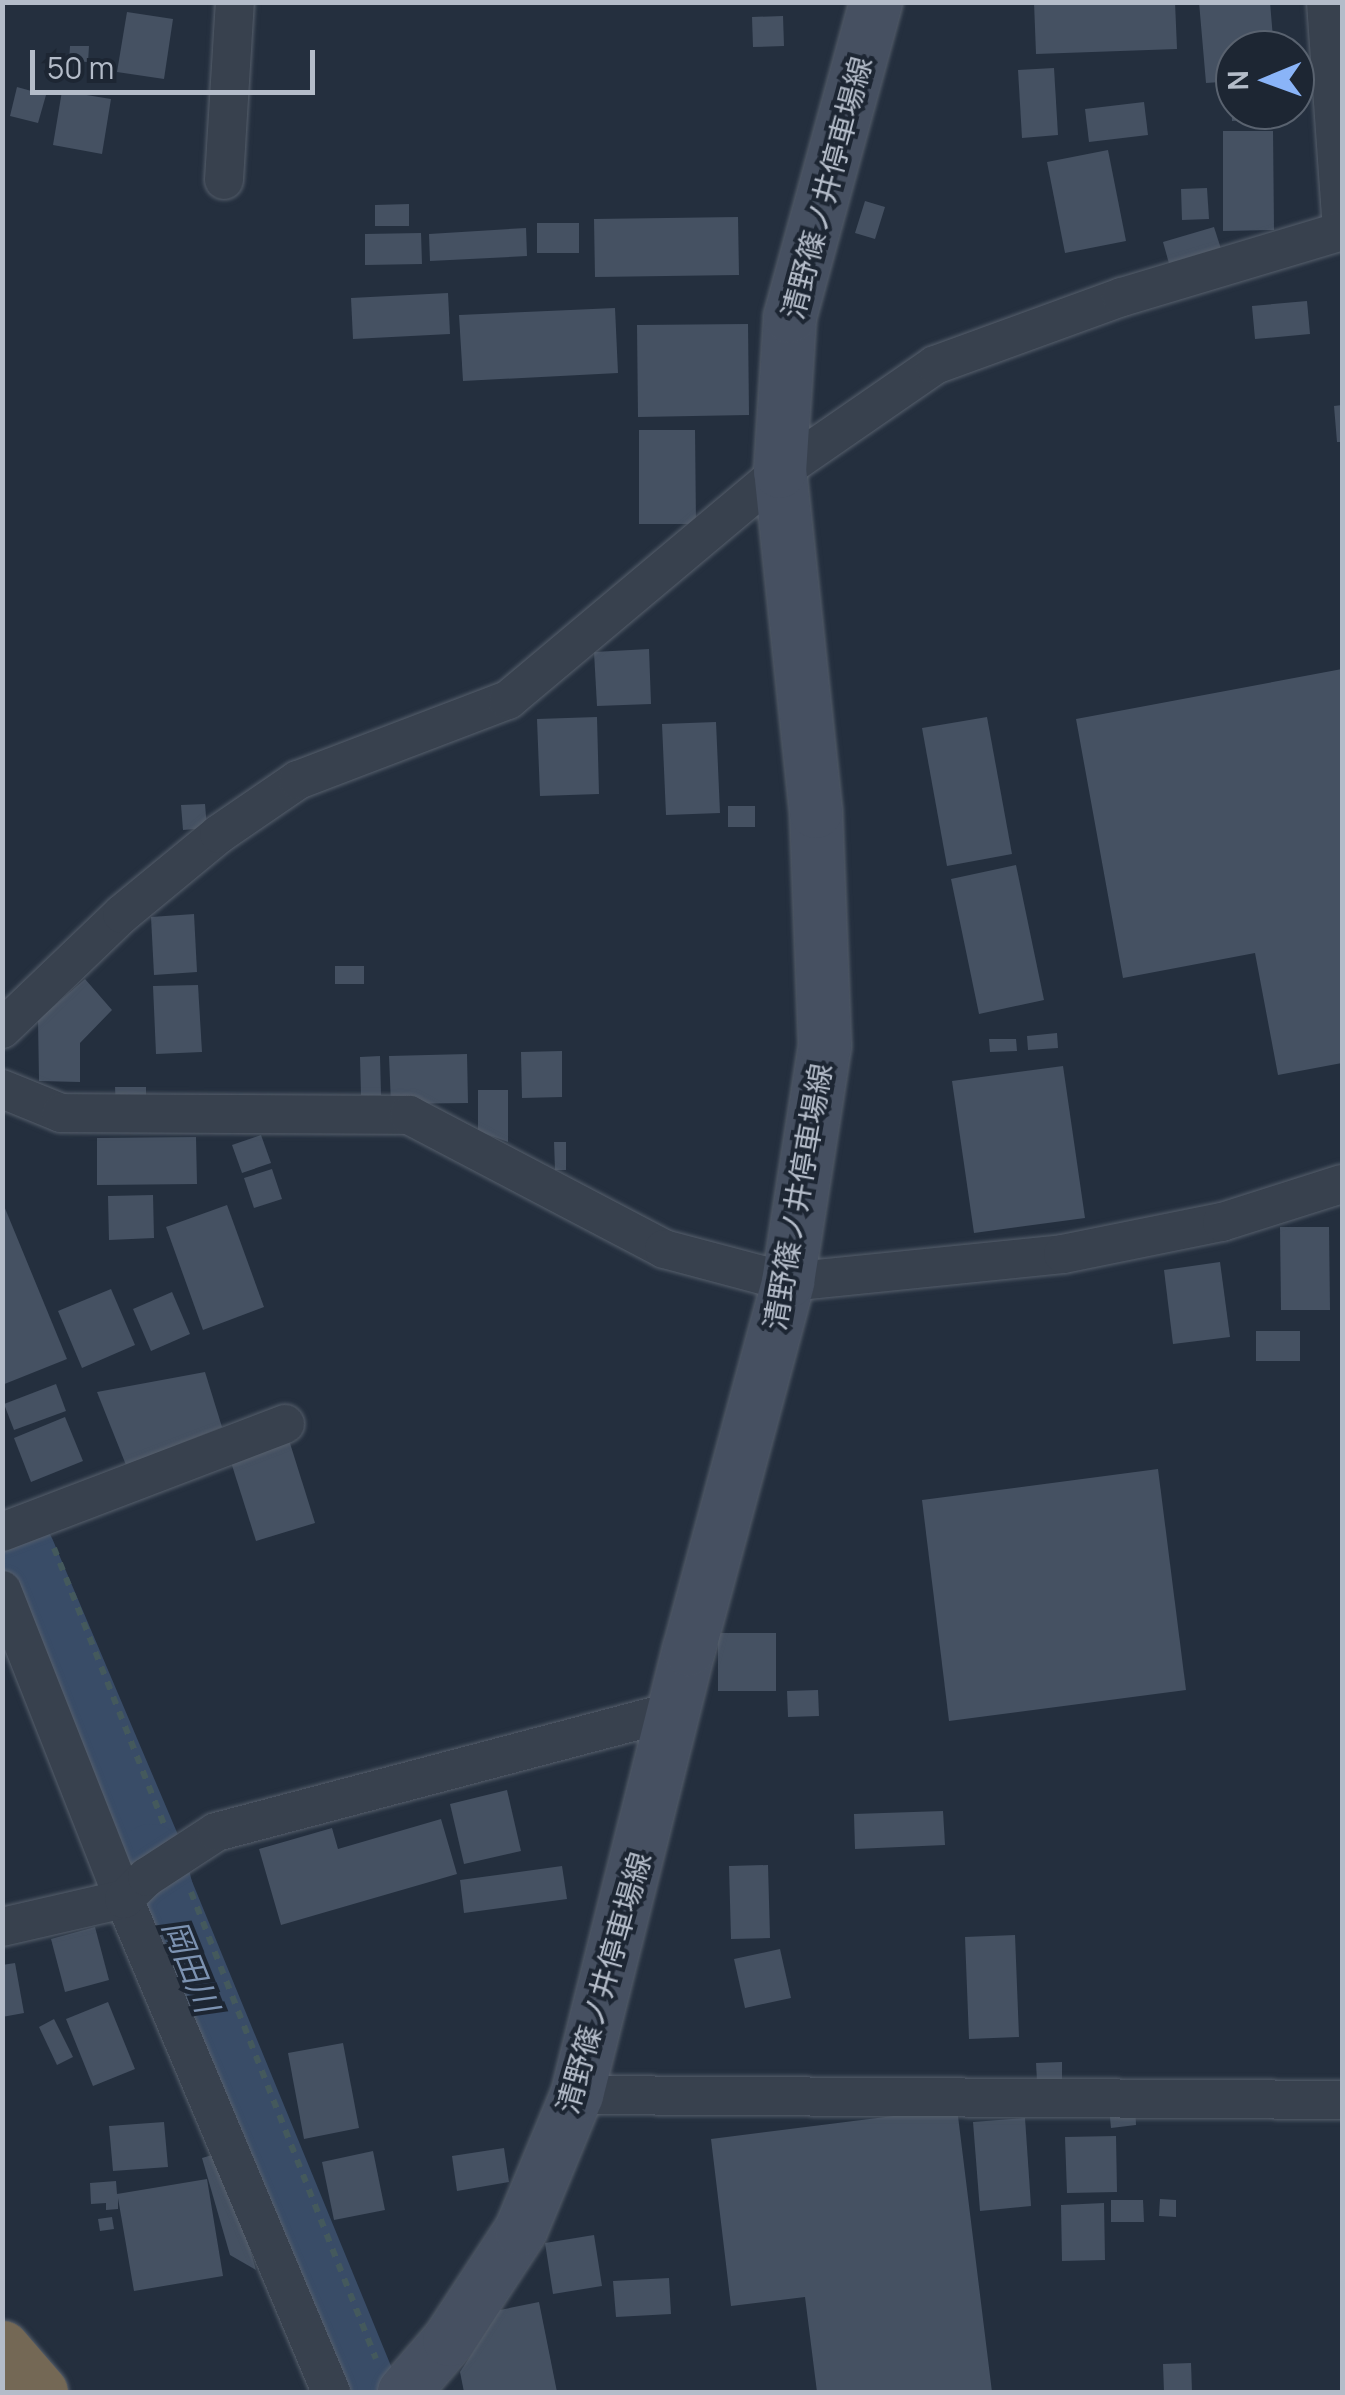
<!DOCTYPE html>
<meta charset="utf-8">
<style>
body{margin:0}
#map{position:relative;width:1345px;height:2395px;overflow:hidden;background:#242f3e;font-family:Manrope,"Noto Sans JP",sans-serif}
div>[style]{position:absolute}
.river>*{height:68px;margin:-34px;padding:0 34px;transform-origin:34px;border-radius:34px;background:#394c67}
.building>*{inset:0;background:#455162}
.path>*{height:6px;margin-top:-3px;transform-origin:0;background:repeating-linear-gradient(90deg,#44595c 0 8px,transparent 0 16px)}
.roads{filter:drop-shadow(0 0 2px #565f6c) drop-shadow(0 0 2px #565f6c)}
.street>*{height:38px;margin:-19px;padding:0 19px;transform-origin:19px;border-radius:19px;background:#38414e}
.secondary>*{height:52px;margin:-26px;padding:0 26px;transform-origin:26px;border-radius:26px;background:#465061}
.highway>*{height:55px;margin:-27.5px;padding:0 27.5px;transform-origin:27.5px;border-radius:27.5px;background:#746855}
span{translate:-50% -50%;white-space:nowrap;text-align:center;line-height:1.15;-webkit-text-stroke:8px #1d2633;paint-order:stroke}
.street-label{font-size:30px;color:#b4bcc9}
.water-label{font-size:32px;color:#7c92b1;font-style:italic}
.frame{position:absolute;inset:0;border:5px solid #b4bcc9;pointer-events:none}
.north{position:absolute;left:1215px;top:30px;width:100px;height:100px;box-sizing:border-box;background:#1d2633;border:2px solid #59626f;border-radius:50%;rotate:269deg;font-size:28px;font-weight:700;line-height:40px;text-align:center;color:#b4bcc9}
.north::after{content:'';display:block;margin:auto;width:35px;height:45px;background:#8ab4f8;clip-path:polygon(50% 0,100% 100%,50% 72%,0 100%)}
.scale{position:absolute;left:30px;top:50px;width:285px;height:45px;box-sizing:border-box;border:5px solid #b4bcc9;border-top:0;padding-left:12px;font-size:30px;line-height:35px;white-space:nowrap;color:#b4bcc9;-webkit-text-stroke:8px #1d2633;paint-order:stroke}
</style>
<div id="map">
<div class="river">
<div style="left:21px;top:1552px;width:332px;rotate:67deg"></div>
<div style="left:151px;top:1858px;width:36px;rotate:76deg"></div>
<div style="left:160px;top:1893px;width:526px;rotate:67.67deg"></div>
</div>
<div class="building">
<div style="clip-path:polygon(1034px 2px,1175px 2px,1177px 49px,1036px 54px)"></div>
<div style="clip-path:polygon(1199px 2px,1270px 2px,1274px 50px,1235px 50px,1235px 81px,1206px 83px)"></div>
<div style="clip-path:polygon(127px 12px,173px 19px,164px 79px,117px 72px)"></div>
<div style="clip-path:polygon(783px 16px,784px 46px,753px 47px,752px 17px)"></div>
<div style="clip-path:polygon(70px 46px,89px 46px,88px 62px,69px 61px)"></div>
<div style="clip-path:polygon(1054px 68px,1058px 135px,1022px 138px,1018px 70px)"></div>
<div style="clip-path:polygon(17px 87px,46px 95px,38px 123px,10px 116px)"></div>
<div style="clip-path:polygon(62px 91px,111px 99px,102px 154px,53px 145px)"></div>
<div style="clip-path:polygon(1231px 92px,1235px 92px,1235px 110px,1291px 110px,1291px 118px,1232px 121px)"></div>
<div style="clip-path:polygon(1144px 102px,1148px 135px,1089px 142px,1085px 109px)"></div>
<div style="clip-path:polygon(1223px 131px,1273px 131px,1274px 230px,1223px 231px)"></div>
<div style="clip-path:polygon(1108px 150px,1126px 241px,1065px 253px,1047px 162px)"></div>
<div style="clip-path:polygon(1207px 188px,1209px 219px,1182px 220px,1181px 189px)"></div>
<div style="clip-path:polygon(865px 201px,885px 207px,875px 239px,855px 233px)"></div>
<div style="clip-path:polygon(409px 204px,409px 226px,375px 226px,375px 205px)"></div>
<div style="clip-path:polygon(738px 217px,739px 275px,595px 277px,594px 219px)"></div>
<div style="clip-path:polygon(537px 223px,579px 223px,579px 253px,537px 253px)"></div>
<div style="clip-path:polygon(1214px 227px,1222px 252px,1170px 267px,1163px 242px)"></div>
<div style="clip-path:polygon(526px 228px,527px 256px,430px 261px,429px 234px)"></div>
<div style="clip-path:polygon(421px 233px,422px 264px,365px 265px,365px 234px)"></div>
<div style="clip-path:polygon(448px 293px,450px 334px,353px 339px,351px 298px)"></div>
<div style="clip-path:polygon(1307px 301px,1310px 334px,1255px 339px,1252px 306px)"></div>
<div style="clip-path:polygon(615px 308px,618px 373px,463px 381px,459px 315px)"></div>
<div style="clip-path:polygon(748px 324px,749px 415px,638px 417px,637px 325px)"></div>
<div style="clip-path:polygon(1342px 405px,1342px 442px,1337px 442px,1334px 406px)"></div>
<div style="clip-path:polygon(639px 430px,695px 430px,696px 524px,639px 524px)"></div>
<div style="clip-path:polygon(649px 649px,651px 704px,597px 706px,594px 652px)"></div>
<div style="clip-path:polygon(1342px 669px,1342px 1063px,1278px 1075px,1255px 953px,1123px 978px,1076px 719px)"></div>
<div style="clip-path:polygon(597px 717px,599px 794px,540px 796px,537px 719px)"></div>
<div style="clip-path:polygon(987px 717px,1012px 854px,947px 866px,922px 728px)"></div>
<div style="clip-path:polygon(716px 722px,720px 813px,666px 815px,662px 724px)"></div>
<div style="clip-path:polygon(205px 804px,207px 828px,183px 830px,181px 805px)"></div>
<div style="clip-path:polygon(728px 806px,755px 806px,755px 827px,728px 827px)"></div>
<div style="clip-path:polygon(1016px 865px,1044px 1000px,979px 1014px,951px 879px)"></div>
<div style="clip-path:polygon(194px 914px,197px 972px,154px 975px,151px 917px)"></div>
<div style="clip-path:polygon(335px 966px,364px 966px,364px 984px,335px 984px)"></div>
<div style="clip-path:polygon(85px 979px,112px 1010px,80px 1043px,80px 1082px,39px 1081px,38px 1020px)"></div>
<div style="clip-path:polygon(198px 985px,202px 1052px,156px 1054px,153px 986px)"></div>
<div style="clip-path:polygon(1057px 1033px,1058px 1048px,1028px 1050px,1027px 1036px)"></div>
<div style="clip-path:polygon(989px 1039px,1016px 1039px,1017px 1051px,990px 1052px)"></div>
<div style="clip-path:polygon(562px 1051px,562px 1097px,522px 1098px,521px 1052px)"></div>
<div style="clip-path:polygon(467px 1054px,468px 1103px,391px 1104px,389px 1056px)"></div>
<div style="clip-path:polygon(380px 1056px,381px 1095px,361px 1095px,360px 1057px)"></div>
<div style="clip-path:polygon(1063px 1066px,1085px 1218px,974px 1233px,952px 1081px)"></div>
<div style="clip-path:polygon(115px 1087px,146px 1087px,146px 1107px,116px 1107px)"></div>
<div style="clip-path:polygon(478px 1090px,508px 1090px,508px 1142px,478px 1131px)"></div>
<div style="clip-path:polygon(261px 1135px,271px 1163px,242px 1173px,232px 1145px)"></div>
<div style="clip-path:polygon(196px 1137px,197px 1184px,97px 1185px,97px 1138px)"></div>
<div style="clip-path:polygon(554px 1142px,566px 1142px,566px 1170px,555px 1170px)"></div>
<div style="clip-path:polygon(272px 1169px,282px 1199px,254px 1208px,244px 1178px)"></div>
<div style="clip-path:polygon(153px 1195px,154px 1238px,109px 1240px,108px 1196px)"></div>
<div style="clip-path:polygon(2px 1201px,67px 1359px,2px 1385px)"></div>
<div style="clip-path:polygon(227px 1205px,264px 1307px,203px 1330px,166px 1227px)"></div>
<div style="clip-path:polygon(1280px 1227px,1329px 1227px,1330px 1310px,1281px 1310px)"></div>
<div style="clip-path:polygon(1220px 1262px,1230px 1337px,1173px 1344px,1164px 1270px)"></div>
<div style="clip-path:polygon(111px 1289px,135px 1345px,82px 1368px,58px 1311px)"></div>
<div style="clip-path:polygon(172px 1292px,190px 1334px,151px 1351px,133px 1309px)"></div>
<div style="clip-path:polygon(1256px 1331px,1300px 1331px,1300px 1361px,1256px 1361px)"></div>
<div style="clip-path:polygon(205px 1372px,222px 1427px,126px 1465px,97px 1392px)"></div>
<div style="clip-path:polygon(56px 1384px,66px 1411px,14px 1430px,4px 1404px)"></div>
<div style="clip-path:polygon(65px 1417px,83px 1461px,31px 1482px,14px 1438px)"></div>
<div style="clip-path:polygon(289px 1440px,315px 1523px,256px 1541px,230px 1459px)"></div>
<div style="clip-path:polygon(1158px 1469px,1186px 1690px,949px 1721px,922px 1500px)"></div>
<div style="clip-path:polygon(718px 1633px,776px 1633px,776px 1691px,718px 1691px)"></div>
<div style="clip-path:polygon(818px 1690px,819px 1716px,788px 1717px,787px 1691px)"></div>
<div style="clip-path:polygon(507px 1790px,521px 1851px,464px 1864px,450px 1804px)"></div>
<div style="clip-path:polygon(943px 1811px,945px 1845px,855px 1849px,854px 1814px)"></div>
<div style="clip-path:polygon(441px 1819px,457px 1874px,281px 1925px,259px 1849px,332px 1828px,338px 1849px)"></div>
<div style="clip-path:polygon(768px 1865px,770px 1938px,731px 1939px,729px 1866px)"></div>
<div style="clip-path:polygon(562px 1866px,567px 1899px,464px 1913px,460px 1880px)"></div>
<div style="clip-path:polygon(95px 1927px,109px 1980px,65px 1992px,51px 1939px)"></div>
<div style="clip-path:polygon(1015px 1935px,1019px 2037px,969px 2039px,965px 1937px)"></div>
<div style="clip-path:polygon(780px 1949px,791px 1998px,745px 2008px,734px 1959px)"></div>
<div style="clip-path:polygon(15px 1963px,24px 2013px,2px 2017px,2px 1965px)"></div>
<div style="clip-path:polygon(108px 2002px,135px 2069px,93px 2086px,66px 2019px)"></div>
<div style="clip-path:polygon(54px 2019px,73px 2057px,57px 2065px,39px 2027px)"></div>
<div style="clip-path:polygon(343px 2043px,359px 2128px,304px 2139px,288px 2053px)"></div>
<div style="clip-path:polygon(1062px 2062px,1062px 2080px,1037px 2081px,1036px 2063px)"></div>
<div style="clip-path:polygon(1135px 2105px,1136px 2125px,1111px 2128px,1109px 2107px)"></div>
<div style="clip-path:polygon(957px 2108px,992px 2392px,817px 2392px,805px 2297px,731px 2306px,711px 2139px)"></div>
<div style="clip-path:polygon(1025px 2118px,1031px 2206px,980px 2211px,973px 2122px)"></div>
<div style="clip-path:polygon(164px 2122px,168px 2167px,113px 2171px,109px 2126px)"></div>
<div style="clip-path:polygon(1116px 2136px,1117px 2192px,1067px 2193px,1065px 2137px)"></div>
<div style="clip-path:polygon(504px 2148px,509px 2182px,457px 2191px,452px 2156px)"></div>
<div style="clip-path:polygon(373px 2151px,385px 2210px,334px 2220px,322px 2162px)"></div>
<div style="clip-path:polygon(222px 2152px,256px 2270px,230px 2255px,202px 2158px)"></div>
<div style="clip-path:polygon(207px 2179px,223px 2276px,134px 2291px,118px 2198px,118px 2209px,106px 2210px,106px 2203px,91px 2204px,90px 2183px,116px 2181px,117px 2194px)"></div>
<div style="clip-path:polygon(1160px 2199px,1176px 2200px,1176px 2217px,1159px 2216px)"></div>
<div style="clip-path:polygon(1111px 2200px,1143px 2200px,1144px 2222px,1111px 2222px)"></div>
<div style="clip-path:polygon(1104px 2203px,1105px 2260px,1062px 2261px,1061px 2205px)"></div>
<div style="clip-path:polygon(112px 2217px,114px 2229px,100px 2231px,98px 2219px)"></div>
<div style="clip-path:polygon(594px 2235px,602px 2286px,553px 2294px,545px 2243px)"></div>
<div style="clip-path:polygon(669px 2278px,671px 2314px,616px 2317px,613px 2281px)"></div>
<div style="clip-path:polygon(539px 2302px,557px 2392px,464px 2392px,460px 2372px,500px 2310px)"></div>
<div style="clip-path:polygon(1191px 2363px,1192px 2392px,1164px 2392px,1163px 2364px)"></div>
</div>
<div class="path">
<div style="left:54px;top:1548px;width:297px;rotate:68.3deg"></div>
<div style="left:191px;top:1892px;width:502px;rotate:68.39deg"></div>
</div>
<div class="roads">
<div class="street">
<div style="left:1326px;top:2px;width:230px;rotate:86deg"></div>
<div style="left:224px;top:180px;width:178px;rotate:-86.5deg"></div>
<div style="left:2px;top:1029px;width:166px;rotate:-43.8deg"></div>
<div style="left:122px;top:914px;width:126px;rotate:-39.5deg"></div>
<div style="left:219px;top:834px;width:96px;rotate:-34.4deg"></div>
<div style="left:298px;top:780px;width:225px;rotate:-20.9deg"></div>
<div style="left:508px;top:700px;width:355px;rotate:-40deg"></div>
<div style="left:780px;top:472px;width:188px;rotate:-34.6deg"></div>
<div style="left:935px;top:365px;width:199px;rotate:-20deg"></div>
<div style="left:1122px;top:297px;width:230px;rotate:-16.7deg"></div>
<div style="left:2px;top:1089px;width:64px;rotate:22.1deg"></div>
<div style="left:61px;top:1113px;width:348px;rotate:0.3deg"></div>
<div style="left:409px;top:1115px;width:288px;rotate:27.7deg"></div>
<div style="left:664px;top:1249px;width:128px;rotate:14.9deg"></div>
<div style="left:788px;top:1282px;width:276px;rotate:-5.8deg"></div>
<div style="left:1063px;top:1254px;width:162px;rotate:-11.4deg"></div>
<div style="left:1222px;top:1222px;width:126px;rotate:-17.6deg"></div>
<div style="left:2px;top:1532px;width:303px;rotate:-20.9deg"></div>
<div style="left:2px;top:1590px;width:332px;rotate:68.5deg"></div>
<div style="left:124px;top:1899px;width:535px;rotate:67.22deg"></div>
<div style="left:2px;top:1927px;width:125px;rotate:-12.9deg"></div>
<div style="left:124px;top:1899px;width:32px;rotate:-44deg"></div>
<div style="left:147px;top:1877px;width:82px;rotate:-33.1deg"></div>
<div style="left:216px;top:1832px;width:477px;rotate:-14.8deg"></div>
<div style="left:577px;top:2095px;width:765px;rotate:0.37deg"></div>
</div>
<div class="secondary">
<div style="left:404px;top:2392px;width:69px;rotate:-49.1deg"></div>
<div style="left:449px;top:2340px;width:131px;rotate:-56.8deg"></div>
<div style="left:521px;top:2230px;width:146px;rotate:-67.5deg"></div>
<div style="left:577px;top:2095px;width:459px;rotate:-75.9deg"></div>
<div style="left:689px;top:1650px;width:381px;rotate:-74.9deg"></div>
<div style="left:788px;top:1282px;width:239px;rotate:-81.1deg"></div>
<div style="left:825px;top:1046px;width:234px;rotate:-92.2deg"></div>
<div style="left:816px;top:812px;width:342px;rotate:-96deg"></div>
<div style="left:780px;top:472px;width:155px;rotate:-86.3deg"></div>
<div style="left:790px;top:317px;width:327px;rotate:-74.7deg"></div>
</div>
<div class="highway">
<div style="left:2px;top:2348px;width:58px;rotate:49.2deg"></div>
</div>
</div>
<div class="street-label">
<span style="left:827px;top:188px;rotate:-75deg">清野篠ノ井停車場線</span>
<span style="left:798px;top:1197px;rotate:-80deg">清野篠ノ井停車場線</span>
<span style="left:604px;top:1983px;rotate:-74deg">清野篠ノ井停車場線</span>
</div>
<div class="water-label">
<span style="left:191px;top:1966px;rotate:68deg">岡田川</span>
</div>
<div class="frame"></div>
<div class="north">N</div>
<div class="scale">50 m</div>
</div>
